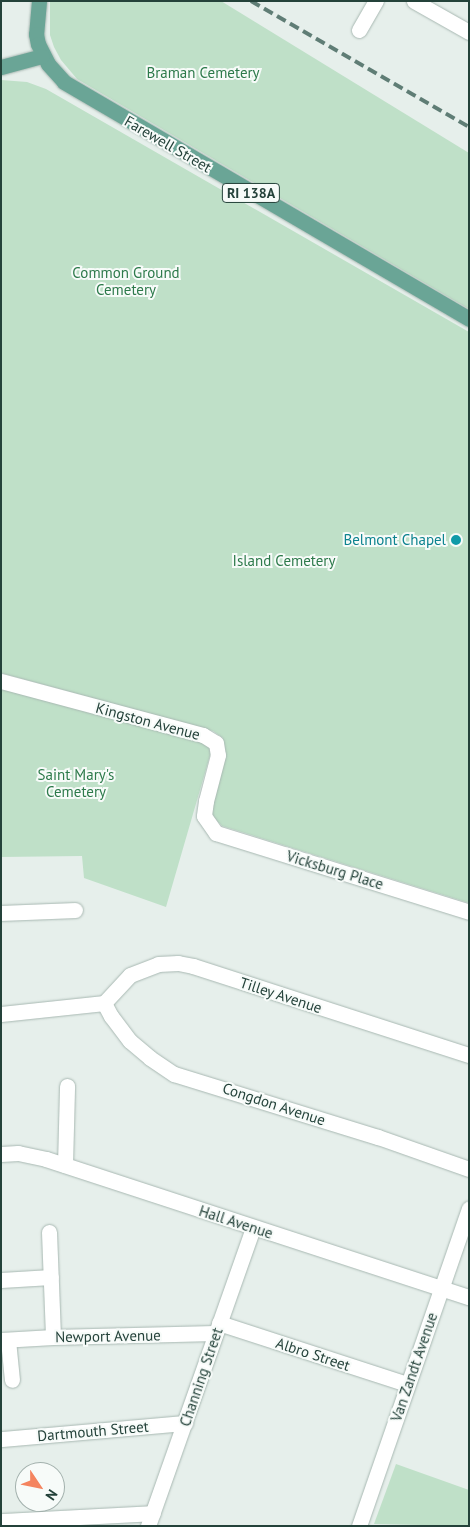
<!DOCTYPE html>
<style>
body{margin:0}
#map{position:relative;width:470px;height:1527px;overflow:hidden;background:#e6efeb;font-family:"PT Sans",sans-serif}
div>[style]{position:absolute}
.green>*{inset:0;background:#bfe0c8}
.roads{filter:drop-shadow(0 0 1px #a8b8b2) drop-shadow(0 0 1px #a8b8b2)}
.minor>*{height:15px;margin:-7.5px;padding:0 7.5px;transform-origin:7.5px;border-radius:7.5px;background:#fff}
.major>*{height:15px;margin:-7.5px;padding:0 7.5px;transform-origin:7.5px;border-radius:7.5px;background:#6aa596}
.rail>*{height:4px;margin-top:-2px;transform-origin:0;background:repeating-linear-gradient(90deg,#5f7d75 0 10px,transparent 0 15px)}
.dots>*{width:14px;height:14px;translate:-50% -50%;box-sizing:border-box;border:2px solid #f7fbf9;border-radius:50%}
span{translate:-50% -50%;white-space:nowrap;text-align:center;line-height:1.15;-webkit-text-stroke:4px #f7fbf9;paint-order:stroke}
.shield-label span{padding:1px 4px;background:#f7fbf9;border:1px solid;border-radius:4px;-webkit-text-stroke-width:0}
.shield-label{font-size:14px;color:#24423a;font-weight:700}
.park-label{font-size:15px;color:#2d7a4b}
.street-label{font-size:15px;color:#24423a}
.culture-label{font-size:15px;color:#0d838f}
.right{translate:-100% -50%;text-align:right}
.frame{position:absolute;inset:0;border:2px solid #24423a;pointer-events:none}
.north{position:absolute;left:15px;top:1462px;width:50px;height:50px;box-sizing:border-box;background:#f7fbf9;border:1px solid #a3b1ad;border-radius:50%;rotate:124deg;font-size:14px;font-weight:700;line-height:20px;text-align:center;color:#24423a}
.north::after{content:'';display:block;margin:auto;width:18px;height:22px;background:#f4845f;clip-path:polygon(50% 0,100% 100%,50% 72%,0 100%)}
</style>
<div id="map">
<div class="green">
<div style="clip-path:polygon(50px 1px,221px 1px,469px 153px,469px 309px,77px 79px,61px 60px,54px 47px,50px 35px)"></div>
<div style="clip-path:polygon(1px 80px,27px 82px,46px 89px,469px 332px,469px 903px,222px 826px,214px 818px,211px 810px,223px 751px,223px 738px,213px 731px,1px 673px)"></div>
<div style="clip-path:polygon(1px 687px,202px 740px,209px 745px,211px 752px,166px 907px,84px 878px,82px 856px,1px 857px)"></div>
<div style="clip-path:polygon(396px 1464px,469px 1490px,469px 1526px,374px 1524px)"></div>
</div>
<div class="roads">
<div class="minor">
<div style="left:414px;top:1px;width:63px;rotate:29.4deg"></div>
<div style="left:359px;top:30px;width:34px;rotate:-60deg"></div>
<div style="left:1px;top:681px;width:209px;rotate:15deg"></div>
<div style="left:203px;top:735px;width:15px;rotate:32deg"></div>
<div style="left:216px;top:743px;width:12px;rotate:81deg"></div>
<div style="left:218px;top:755px;width:48px;rotate:104.6deg"></div>
<div style="left:206px;top:801px;width:15px;rotate:98deg"></div>
<div style="left:204px;top:816px;width:21px;rotate:55deg"></div>
<div style="left:216px;top:833px;width:265px;rotate:17.3deg"></div>
<div style="left:1px;top:913px;width:74px;rotate:-2.3deg"></div>
<div style="left:104px;top:1003px;width:15px;rotate:62deg"></div>
<div style="left:111px;top:1016px;width:31px;rotate:53deg"></div>
<div style="left:130px;top:1041px;width:26px;rotate:40deg"></div>
<div style="left:150px;top:1058px;width:29px;rotate:34deg"></div>
<div style="left:174px;top:1074px;width:214px;rotate:17.2deg"></div>
<div style="left:378px;top:1137px;width:96px;rotate:19.4deg"></div>
<div style="left:104px;top:1003px;width:38px;rotate:-47deg"></div>
<div style="left:130px;top:975px;width:30px;rotate:-21deg"></div>
<div style="left:158px;top:964px;width:20px;rotate:-3deg"></div>
<div style="left:178px;top:963px;width:15px;rotate:11deg"></div>
<div style="left:193px;top:966px;width:290px;rotate:17.9deg"></div>
<div style="left:1px;top:1014px;width:104px;rotate:-6.1deg"></div>
<div style="left:1px;top:1154px;width:17px;rotate:-3deg"></div>
<div style="left:18px;top:1153px;width:29px;rotate:12deg"></div>
<div style="left:46px;top:1159px;width:445px;rotate:18.1deg"></div>
<div style="left:65px;top:1165px;width:79px;rotate:-88.5deg"></div>
<div style="left:49px;top:1232px;width:105px;rotate:87.8deg"></div>
<div style="left:1px;top:1280px;width:50px;rotate:-3.4deg"></div>
<div style="left:219px;top:1323px;width:198px;rotate:18deg"></div>
<div style="left:1px;top:1340px;width:52px;rotate:-3.3deg"></div>
<div style="left:53px;top:1337px;width:162px;rotate:-1.4deg"></div>
<div style="left:8px;top:1340px;width:40px;rotate:84.3deg"></div>
<div style="left:1px;top:1439px;width:185px;rotate:-5deg"></div>
<div style="left:1px;top:1521px;width:152px;rotate:-3deg"></div>
<div style="left:148px;top:1526px;width:316px;rotate:-70.6deg"></div>
<div style="left:359px;top:1526px;width:336px;rotate:-70.9deg"></div>
</div>
<div class="major">
<div style="left:39px;top:1px;width:33px;rotate:95deg"></div>
<div style="left:36px;top:34px;width:10px;rotate:79deg"></div>
<div style="left:38px;top:44px;width:22px;rotate:63deg"></div>
<div style="left:48px;top:64px;width:24px;rotate:48deg"></div>
<div style="left:64px;top:82px;width:469px;rotate:30.3deg"></div>
<div style="left:1px;top:67px;width:42px;rotate:-15deg"></div>
</div>
</div>
<div class="rail">
<div style="left:251px;top:1px;width:252px;rotate:30deg"></div>
</div>
<div class="dots">
<div style="left:456px;top:540px;background:#0f9aa8"></div>
</div>
<div class="shield-label">
<span style="left:251px;top:193px">RI 138A</span>
</div>
<div class="park-label">
<span style="left:203px;top:73px">Braman Cemetery</span>
<span style="left:126px;top:281px">Common Ground<br>Cemetery</span>
<span style="left:284px;top:561px">Island Cemetery</span>
<span style="left:76px;top:783px">Saint Mary's<br>Cemetery</span>
</div>
<div class="street-label">
<span style="left:168px;top:144px;rotate:30deg">Farewell Street</span>
<span style="left:148px;top:721px;rotate:15deg">Kingston Avenue</span>
<span style="left:335px;top:870px;rotate:17deg">Vicksburg Place</span>
<span style="left:281px;top:995px;rotate:18deg">Tilley Avenue</span>
<span style="left:274px;top:1104px;rotate:18deg">Congdon Avenue</span>
<span style="left:236px;top:1222px;rotate:18deg">Hall Avenue</span>
<span style="left:108px;top:1336px;rotate:-1deg">Newport Avenue</span>
<span style="left:313px;top:1354px;rotate:18deg">Albro Street</span>
<span style="left:414px;top:1367px;rotate:-71deg">Van Zandt Avenue</span>
<span style="left:201px;top:1377px;rotate:-71deg">Channing Street</span>
<span style="left:93px;top:1431px;rotate:-5deg">Dartmouth Street</span>
</div>
<div class="culture-label">
<span class="right" style="left:446px;top:540px">Belmont Chapel</span>
</div>
<div class="frame"></div>
<div class="north">N</div>
</div>
